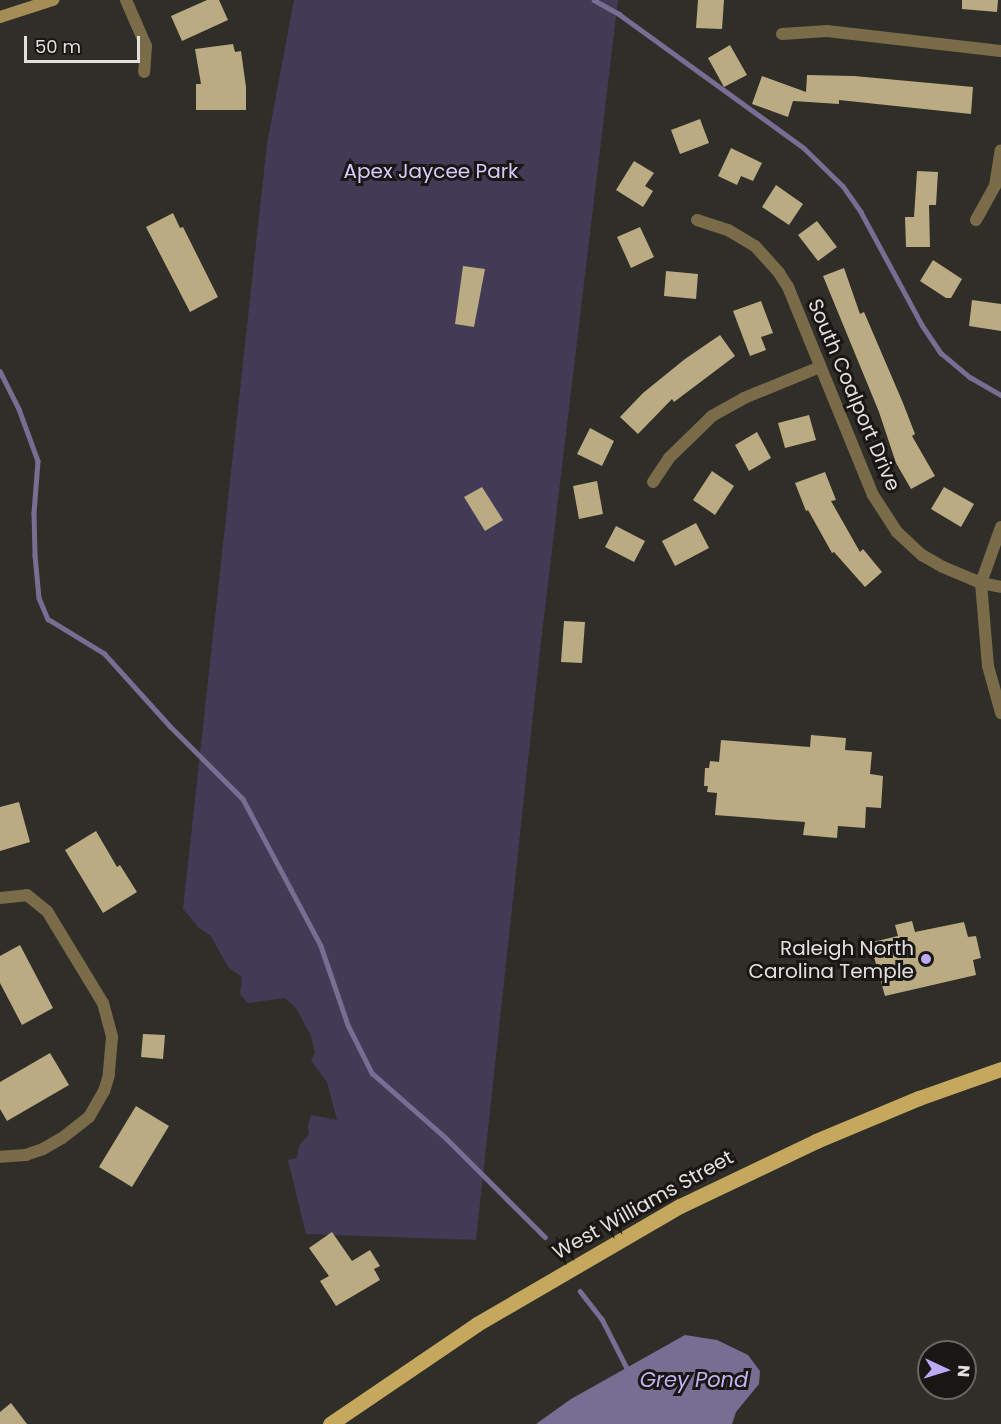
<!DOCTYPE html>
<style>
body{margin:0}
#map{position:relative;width:1001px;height:1424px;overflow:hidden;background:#302e29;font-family:Poppins,sans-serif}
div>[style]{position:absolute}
.green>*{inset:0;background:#413b55}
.water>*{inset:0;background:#766e93}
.stream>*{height:4.5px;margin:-2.25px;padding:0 2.25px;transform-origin:2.25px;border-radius:2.25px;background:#766e93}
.building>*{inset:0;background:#bbab83}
.street>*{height:12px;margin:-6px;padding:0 6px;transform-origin:6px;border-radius:6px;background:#7a6c49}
.secondary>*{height:12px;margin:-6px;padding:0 6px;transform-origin:6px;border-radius:6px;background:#a48e55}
.primary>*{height:15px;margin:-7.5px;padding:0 7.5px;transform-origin:7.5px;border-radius:7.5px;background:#c5a85e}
.dots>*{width:16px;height:16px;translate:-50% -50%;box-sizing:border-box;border:3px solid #181714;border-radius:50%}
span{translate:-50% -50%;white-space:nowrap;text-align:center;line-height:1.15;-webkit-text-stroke:6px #181714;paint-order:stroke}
.park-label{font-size:20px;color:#d6cbfe}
.street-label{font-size:20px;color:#e1e0dd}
.poi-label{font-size:20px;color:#e1e0dd}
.right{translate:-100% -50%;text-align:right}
.water-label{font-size:21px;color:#c1b3f1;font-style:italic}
.north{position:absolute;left:917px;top:1340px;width:60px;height:60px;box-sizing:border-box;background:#181714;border:2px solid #686764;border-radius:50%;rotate:94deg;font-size:16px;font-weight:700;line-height:24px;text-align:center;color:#e1e0dd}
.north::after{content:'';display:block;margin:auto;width:21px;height:27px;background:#bcaaf6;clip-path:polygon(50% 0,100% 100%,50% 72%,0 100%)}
.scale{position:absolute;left:24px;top:36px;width:116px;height:27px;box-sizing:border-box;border:3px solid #e1e0dd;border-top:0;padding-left:8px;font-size:18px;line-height:21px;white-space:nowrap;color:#e1e0dd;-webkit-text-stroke:4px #181714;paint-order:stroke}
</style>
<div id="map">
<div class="green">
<div style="clip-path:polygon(294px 0,618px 0,540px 650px,476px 1240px,306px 1234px,288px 1160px,297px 1158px,299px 1146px,309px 1134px,308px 1125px,311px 1115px,337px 1120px,327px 1082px,311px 1061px,315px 1053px,311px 1036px,296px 1008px,285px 998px,248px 1003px,240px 994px,242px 977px,228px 967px,211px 936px,199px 928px,183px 909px,267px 144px)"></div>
</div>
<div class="water">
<div style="clip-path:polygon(685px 1335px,717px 1340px,748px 1355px,760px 1371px,759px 1384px,736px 1412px,732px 1424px,536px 1424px,571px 1399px)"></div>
</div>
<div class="stream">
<div style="left:594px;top:0;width:29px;rotate:29deg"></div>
<div style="left:619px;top:14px;width:228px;rotate:35.9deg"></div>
<div style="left:804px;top:148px;width:54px;rotate:44.3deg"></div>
<div style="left:843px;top:186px;width:32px;rotate:55deg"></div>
<div style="left:861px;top:212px;width:128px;rotate:61.6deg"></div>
<div style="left:922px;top:325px;width:34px;rotate:56deg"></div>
<div style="left:941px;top:353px;width:38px;rotate:40deg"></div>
<div style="left:970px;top:377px;width:36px;rotate:30deg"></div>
<div style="left:0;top:371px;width:42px;rotate:63.4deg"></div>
<div style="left:19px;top:409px;width:55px;rotate:69.9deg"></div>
<div style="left:38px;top:461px;width:52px;rotate:94.4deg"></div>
<div style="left:34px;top:513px;width:42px;rotate:88.6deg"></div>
<div style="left:35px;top:555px;width:43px;rotate:84.7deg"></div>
<div style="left:39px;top:598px;width:23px;rotate:67deg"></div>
<div style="left:48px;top:619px;width:66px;rotate:31.3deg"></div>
<div style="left:104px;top:653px;width:98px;rotate:47.9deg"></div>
<div style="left:170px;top:726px;width:103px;rotate:45deg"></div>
<div style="left:243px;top:799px;width:166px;rotate:62deg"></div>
<div style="left:321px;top:946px;width:83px;rotate:71.1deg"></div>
<div style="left:348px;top:1025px;width:54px;rotate:63.4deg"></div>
<div style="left:372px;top:1073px;width:98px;rotate:41.3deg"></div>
<div style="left:446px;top:1138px;width:140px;rotate:45deg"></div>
<div style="left:580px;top:1291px;width:36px;rotate:52deg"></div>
<div style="left:602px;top:1319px;width:55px;rotate:63deg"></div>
</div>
<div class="building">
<div style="clip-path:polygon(207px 0,219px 0,228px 20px,182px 41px,171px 16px)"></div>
<div style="clip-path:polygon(698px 0,724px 0,722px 29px,696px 28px)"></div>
<div style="clip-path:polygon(962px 0,998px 0,997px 12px,962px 9px)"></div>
<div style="clip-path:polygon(233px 44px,235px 52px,241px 51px,246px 87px,246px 110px,196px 110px,196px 84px,201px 84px,195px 49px)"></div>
<div style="clip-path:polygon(730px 45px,747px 75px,724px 87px,708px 58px)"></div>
<div style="clip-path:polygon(807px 75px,854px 76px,973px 87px,971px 114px,839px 100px,839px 104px,793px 101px,788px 117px,752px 104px,762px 76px,806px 92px)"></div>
<div style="clip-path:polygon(700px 119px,709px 143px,680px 154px,671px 130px)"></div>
<div style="clip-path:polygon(731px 148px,762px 163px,753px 181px,741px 176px,737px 185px,718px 176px)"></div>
<div style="clip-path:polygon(634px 161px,654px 173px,645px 186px,653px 191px,643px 207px,616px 190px)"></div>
<div style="clip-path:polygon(917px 171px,938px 172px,936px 205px,929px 205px,930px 247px,906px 247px,905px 217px,914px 217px)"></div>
<div style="clip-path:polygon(776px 185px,803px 204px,789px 225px,762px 207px)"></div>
<div style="clip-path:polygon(173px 213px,180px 228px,183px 227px,218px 297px,190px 312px,146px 227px)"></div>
<div style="clip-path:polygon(817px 221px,837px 247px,818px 261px,798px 235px)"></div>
<div style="clip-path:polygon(640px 227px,654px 257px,631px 268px,617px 237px)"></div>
<div style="clip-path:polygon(933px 260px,962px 279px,951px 298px,946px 298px,920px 281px)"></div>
<div style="clip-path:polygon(463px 266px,485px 269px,474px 327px,455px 324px)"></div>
<div style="clip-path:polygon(844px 268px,860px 314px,864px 312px,903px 403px,915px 434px,912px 436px,935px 476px,911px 489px,896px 463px,879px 412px,823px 276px)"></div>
<div style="clip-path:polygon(666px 271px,698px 274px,696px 299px,664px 296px)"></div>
<div style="clip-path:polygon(972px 300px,1001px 304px,1001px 331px,969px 326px)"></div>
<div style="clip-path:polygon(761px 301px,773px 333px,761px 337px,766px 350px,750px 356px,733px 311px)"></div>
<div style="clip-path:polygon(720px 335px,735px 356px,674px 402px,672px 399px,638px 434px,620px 417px,643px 393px,685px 359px)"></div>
<div style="clip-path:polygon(809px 415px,816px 440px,785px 448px,778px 423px)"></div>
<div style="clip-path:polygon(590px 428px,614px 441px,602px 466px,577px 454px)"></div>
<div style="clip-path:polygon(757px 432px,771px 458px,749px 471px,735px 445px)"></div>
<div style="clip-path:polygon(712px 471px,734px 486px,715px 515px,693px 500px)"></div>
<div style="clip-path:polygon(825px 472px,836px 500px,831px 501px,860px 552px,863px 549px,882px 572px,865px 587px,834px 552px,832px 553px,808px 510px,806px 511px,795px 483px)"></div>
<div style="clip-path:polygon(597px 481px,603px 514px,579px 519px,573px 486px)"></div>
<div style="clip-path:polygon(482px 487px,503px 520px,485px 531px,464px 497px)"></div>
<div style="clip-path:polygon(944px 487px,974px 504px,961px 527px,931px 509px)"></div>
<div style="clip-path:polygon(696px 523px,709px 548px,675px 566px,662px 541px)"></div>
<div style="clip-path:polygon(616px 526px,645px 541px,634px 562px,605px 547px)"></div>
<div style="clip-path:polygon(564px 621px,585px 622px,582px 663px,561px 662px)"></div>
<div style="clip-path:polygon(811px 735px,846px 738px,845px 750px,872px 752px,870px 774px,883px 776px,881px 808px,866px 807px,865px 828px,838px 826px,837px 838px,803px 835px,805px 822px,715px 815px,717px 793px,707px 792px,708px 786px,704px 786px,705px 768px,709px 768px,710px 761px,719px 762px,721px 740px,810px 747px)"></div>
<div style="clip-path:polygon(19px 802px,30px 842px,0 851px,0 807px)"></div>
<div style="clip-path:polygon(96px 831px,117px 867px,120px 865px,137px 892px,103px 913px,65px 850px)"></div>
<div style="clip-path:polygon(912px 921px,915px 932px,964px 922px,968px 937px,976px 936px,981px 958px,973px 960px,976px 975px,885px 996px,874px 957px,876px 957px,873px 942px,898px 936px,895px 925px)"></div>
<div style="clip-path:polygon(20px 945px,53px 1008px,22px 1025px,0 983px,0 956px)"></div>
<div style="clip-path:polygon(143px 1034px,165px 1035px,163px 1059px,141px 1057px)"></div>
<div style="clip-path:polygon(50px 1053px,69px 1085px,7px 1121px,0 1109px,0 1082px)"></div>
<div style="clip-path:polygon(136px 1106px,169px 1126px,132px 1187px,99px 1167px)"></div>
<div style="clip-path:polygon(332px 1232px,352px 1261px,370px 1250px,380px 1266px,374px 1269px,380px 1280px,336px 1306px,320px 1281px,329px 1276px,309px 1248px)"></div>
<div style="clip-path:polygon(11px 1403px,27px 1424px,0 1424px,0 1412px)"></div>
</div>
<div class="street">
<div style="left:126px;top:0;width:50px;rotate:66.5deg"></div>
<div style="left:146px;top:46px;width:26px;rotate:94deg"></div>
<div style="left:782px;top:34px;width:45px;rotate:-3.8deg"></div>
<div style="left:827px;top:31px;width:175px;rotate:6.6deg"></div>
<div style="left:697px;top:220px;width:33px;rotate:18deg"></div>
<div style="left:728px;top:230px;width:31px;rotate:31deg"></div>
<div style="left:755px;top:246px;width:36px;rotate:48deg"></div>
<div style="left:779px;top:273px;width:17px;rotate:57deg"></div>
<div style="left:788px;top:287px;width:225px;rotate:67.8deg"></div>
<div style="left:873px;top:495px;width:44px;rotate:57deg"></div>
<div style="left:897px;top:532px;width:34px;rotate:43deg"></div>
<div style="left:922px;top:555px;width:24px;rotate:30deg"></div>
<div style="left:943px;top:567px;width:41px;rotate:22.8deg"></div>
<div style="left:981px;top:583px;width:20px;rotate:11deg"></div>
<div style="left:976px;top:220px;width:39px;rotate:-61deg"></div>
<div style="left:995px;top:186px;width:36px;rotate:-81deg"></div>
<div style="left:653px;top:482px;width:29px;rotate:-56deg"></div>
<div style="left:669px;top:458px;width:60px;rotate:-44.3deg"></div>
<div style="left:712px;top:416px;width:37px;rotate:-29deg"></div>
<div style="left:744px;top:398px;width:82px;rotate:-22.2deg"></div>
<div style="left:1001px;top:527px;width:59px;rotate:109.7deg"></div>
<div style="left:981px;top:583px;width:83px;rotate:85.2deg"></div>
<div style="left:988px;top:666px;width:49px;rotate:74.5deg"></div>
<div style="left:0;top:898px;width:27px;rotate:-6deg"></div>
<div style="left:27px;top:895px;width:26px;rotate:39deg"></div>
<div style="left:47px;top:911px;width:108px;rotate:58.7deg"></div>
<div style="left:103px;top:1003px;width:35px;rotate:75deg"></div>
<div style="left:112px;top:1037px;width:38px;rotate:95deg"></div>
<div style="left:109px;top:1075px;width:17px;rotate:107deg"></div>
<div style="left:104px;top:1091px;width:30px;rotate:120deg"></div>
<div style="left:89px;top:1117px;width:34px;rotate:142deg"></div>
<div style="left:62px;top:1138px;width:22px;rotate:150deg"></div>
<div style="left:43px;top:1149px;width:18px;rotate:161deg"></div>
<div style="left:26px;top:1155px;width:26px;rotate:176deg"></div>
</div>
<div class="secondary">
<div style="left:0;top:17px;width:56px;rotate:-17.8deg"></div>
</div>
<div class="primary">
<div style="left:330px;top:1424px;width:178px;rotate:-34.2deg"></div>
<div style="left:477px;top:1324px;width:235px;rotate:-30.2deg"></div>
<div style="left:680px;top:1206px;width:151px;rotate:-25.5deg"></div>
<div style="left:816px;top:1141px;width:112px;rotate:-22.7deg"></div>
<div style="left:919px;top:1098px;width:87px;rotate:-19.5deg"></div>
</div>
<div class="dots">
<div style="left:926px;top:959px;background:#bcaaf6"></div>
</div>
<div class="park-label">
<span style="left:431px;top:171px">Apex Jaycee Park</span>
</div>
<div class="street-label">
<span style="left:854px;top:395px;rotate:67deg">South Coalport Drive</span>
<span style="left:643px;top:1205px;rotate:-29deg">West Williams Street</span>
</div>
<div class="poi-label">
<span class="right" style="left:914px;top:960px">Raleigh North<br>Carolina Temple</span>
</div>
<div class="water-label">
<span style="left:694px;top:1380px">Grey Pond</span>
</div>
<div class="north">N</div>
<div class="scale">50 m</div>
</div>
